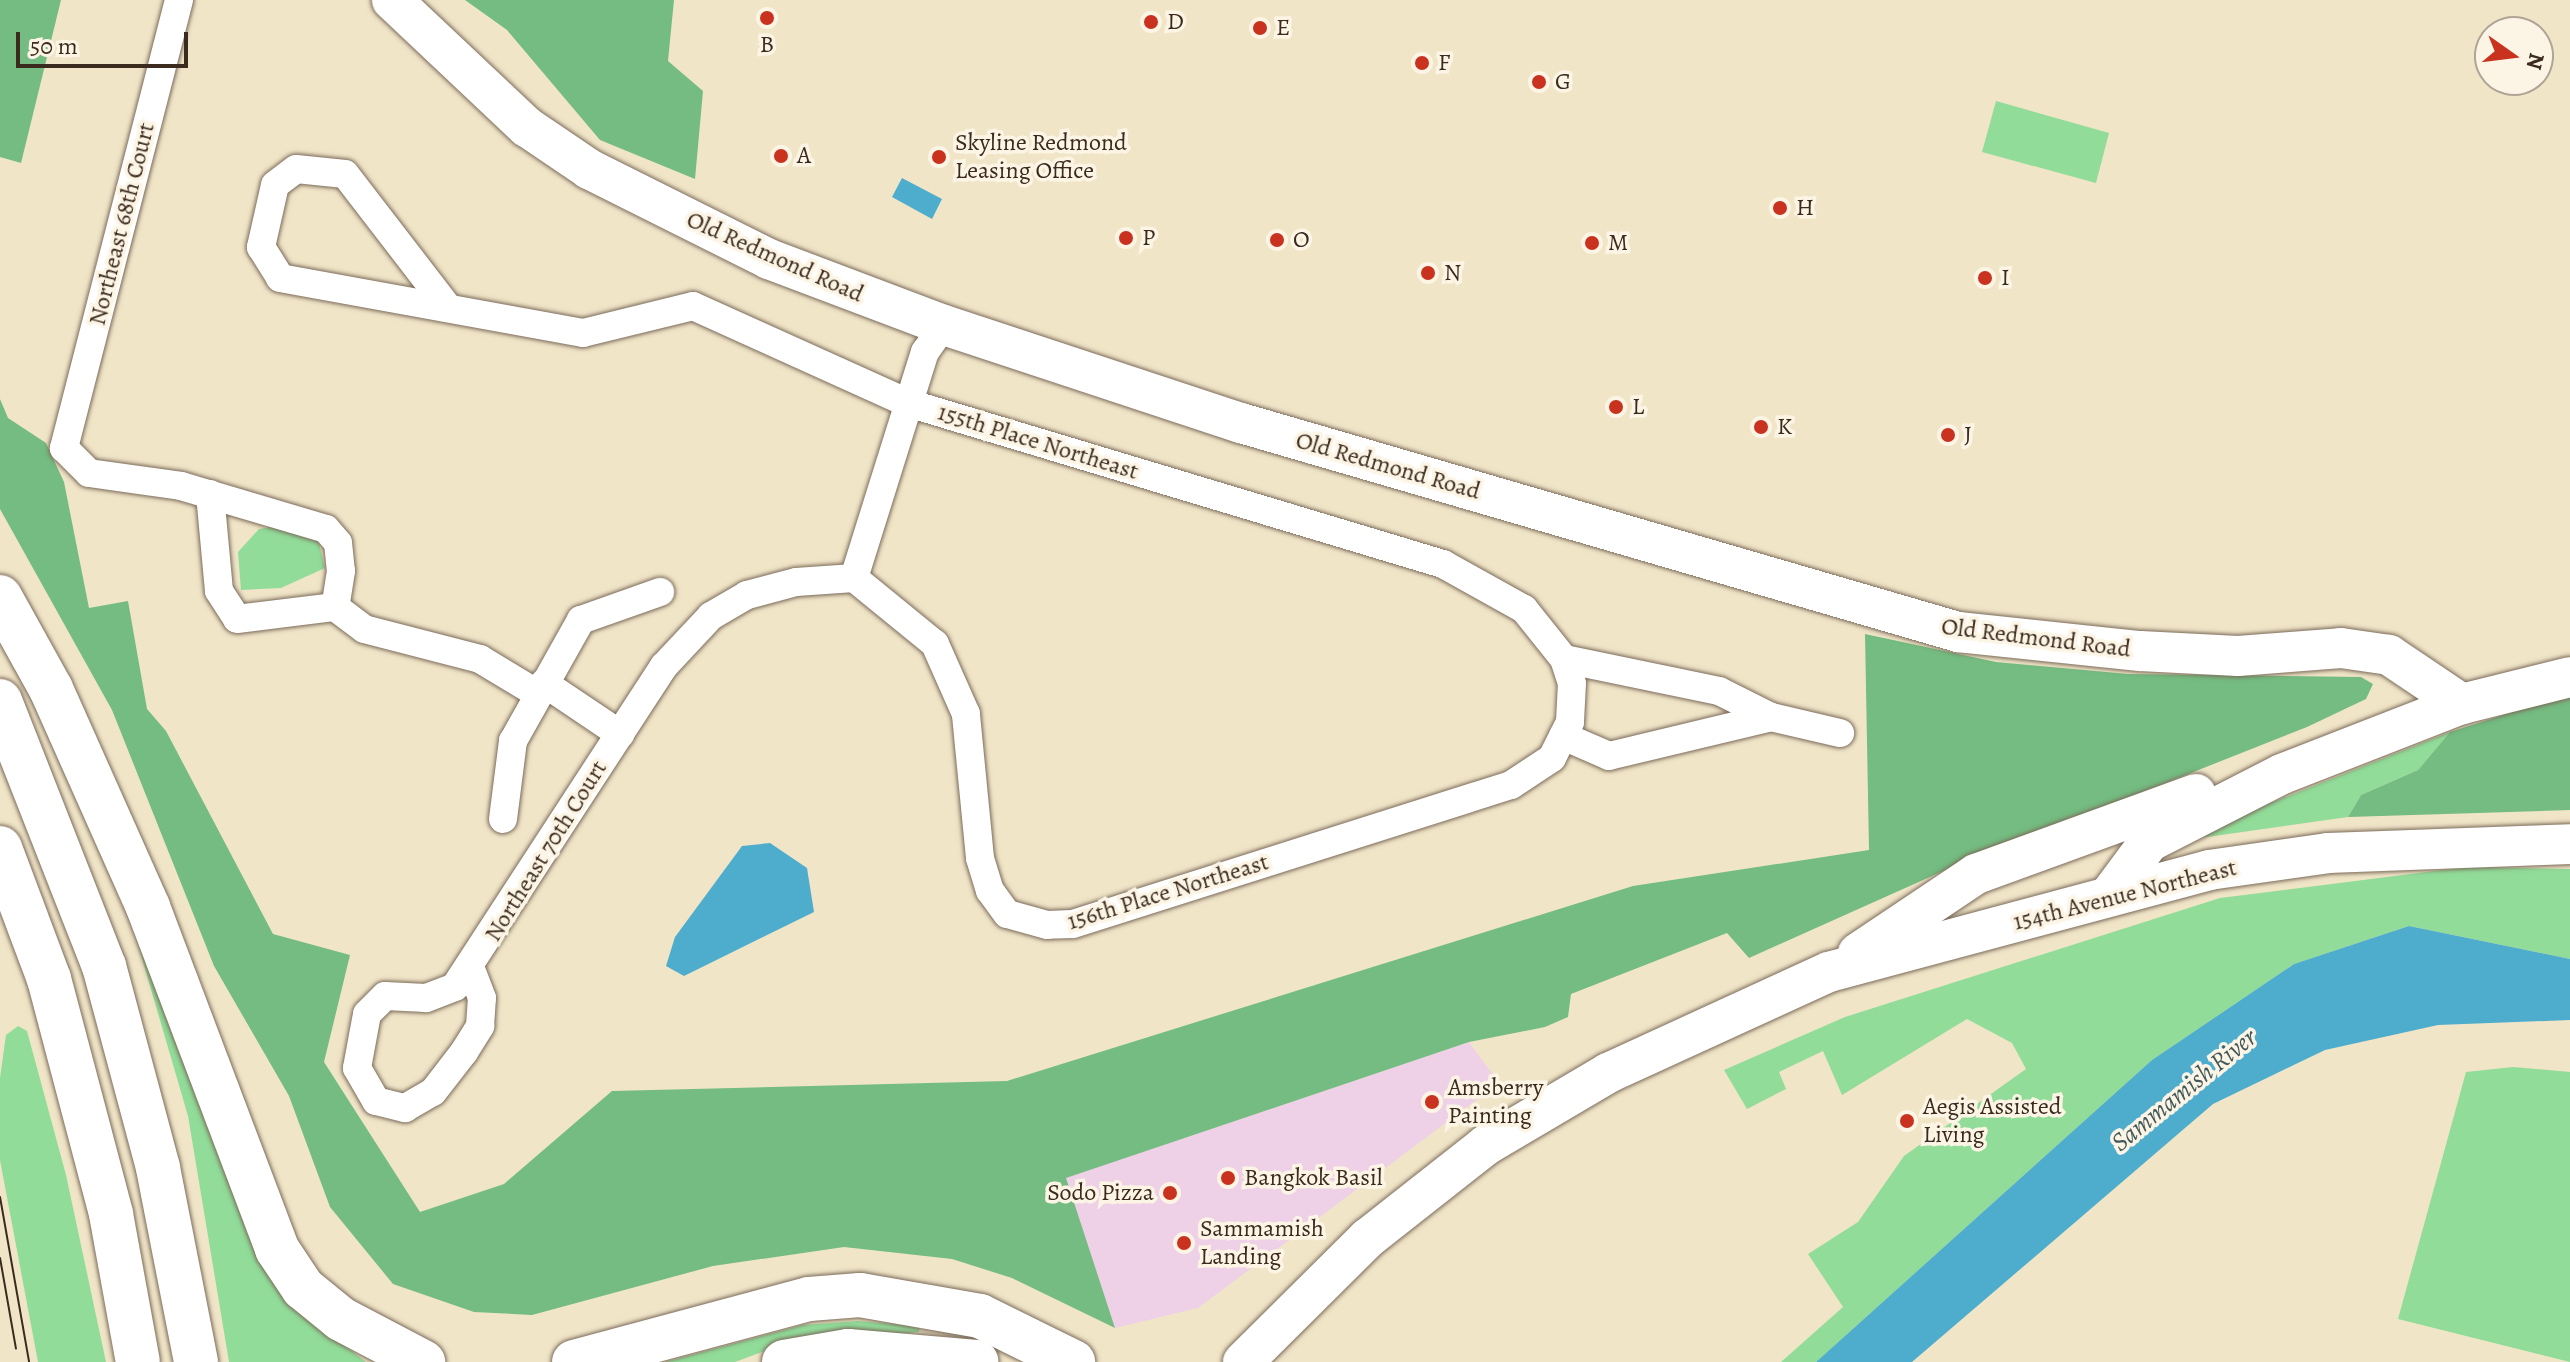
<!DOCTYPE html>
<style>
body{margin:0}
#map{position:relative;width:2570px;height:1362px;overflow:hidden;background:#f1e5c8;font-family:Alegreya,serif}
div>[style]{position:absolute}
.built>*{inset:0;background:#eed0e7}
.green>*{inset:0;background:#91dc99}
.forest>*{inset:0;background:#74bc81}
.water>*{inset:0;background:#4eadcd}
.roads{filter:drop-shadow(0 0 2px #7b6b5a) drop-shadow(0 0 2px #7b6b5a)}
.street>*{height:28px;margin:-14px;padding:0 14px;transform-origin:14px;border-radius:14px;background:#fff}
.secondary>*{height:40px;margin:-20px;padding:0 20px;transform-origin:20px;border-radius:20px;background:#fff}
.highway>*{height:44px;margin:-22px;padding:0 22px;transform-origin:22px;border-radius:22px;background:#fff}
.tram>*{height:2px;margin:-1px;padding:0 1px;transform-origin:1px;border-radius:1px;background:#3b2a1e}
.dots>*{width:22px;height:22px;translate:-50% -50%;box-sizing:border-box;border:4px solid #fcf5e5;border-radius:50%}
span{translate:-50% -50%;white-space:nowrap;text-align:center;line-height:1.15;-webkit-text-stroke:7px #fcf5e5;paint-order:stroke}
.poi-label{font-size:24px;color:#3b2a1e}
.left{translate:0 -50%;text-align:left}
.right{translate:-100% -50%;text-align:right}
.street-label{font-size:24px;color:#3b2a1e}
.water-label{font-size:26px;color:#42585b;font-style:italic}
.north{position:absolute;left:2474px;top:16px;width:80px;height:80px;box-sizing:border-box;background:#fcf5e5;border:2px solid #afa495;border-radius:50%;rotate:104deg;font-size:22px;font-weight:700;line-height:32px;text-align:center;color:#3b2a1e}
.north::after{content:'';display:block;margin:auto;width:28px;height:36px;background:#c8321e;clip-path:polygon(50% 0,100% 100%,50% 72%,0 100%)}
.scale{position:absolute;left:16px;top:32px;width:172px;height:36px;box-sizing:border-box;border:4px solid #3b2a1e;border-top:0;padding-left:10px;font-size:24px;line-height:28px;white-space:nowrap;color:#3b2a1e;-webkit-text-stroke:6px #fcf5e5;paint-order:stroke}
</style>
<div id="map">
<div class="built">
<div style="clip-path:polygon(1469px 1042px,1499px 1083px,1198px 1308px,1115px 1328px,1065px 1178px)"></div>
</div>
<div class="green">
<div style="clip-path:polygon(1996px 101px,2109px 133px,2096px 183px,1982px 152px)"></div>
<div style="clip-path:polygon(277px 526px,318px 539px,325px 568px,281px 588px,241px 590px,238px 552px,259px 529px)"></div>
<div style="clip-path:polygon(2450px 732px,2418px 770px,2361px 795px,2348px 817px,2172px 842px)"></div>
<div style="clip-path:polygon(2466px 867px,2570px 869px,2570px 959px,2409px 926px,2294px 964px,2152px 1060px,1816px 1362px,1781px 1362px,1843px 1307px,1808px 1254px,1858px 1222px,1904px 1156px,2026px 1069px,2012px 1043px,1967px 1019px,1842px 1095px,1823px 1051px,1779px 1072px,1786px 1089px,1747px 1109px,1724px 1070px,1845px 1017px,2220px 898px)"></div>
<div style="clip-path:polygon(136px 938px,292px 1305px,366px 1362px,229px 1362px,188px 1116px)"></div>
<div style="clip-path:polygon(18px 1026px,27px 1031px,66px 1175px,106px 1362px,38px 1362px,0 1160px,0 1078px,6px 1035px)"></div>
<div style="clip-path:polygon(2513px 1067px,2570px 1072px,2570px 1362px,2398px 1319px,2466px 1072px)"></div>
<div style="clip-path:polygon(858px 1321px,920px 1326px,919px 1332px,781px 1345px,735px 1362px,665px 1362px,803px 1325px)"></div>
</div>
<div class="forest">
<div style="clip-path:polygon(0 0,61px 0,21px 163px,0 157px)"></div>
<div style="clip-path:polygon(465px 0,674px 0,668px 61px,703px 91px,695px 179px,600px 140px,507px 30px)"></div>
<div style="clip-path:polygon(0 399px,8px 418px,46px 443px,64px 482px,89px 608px,128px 601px,147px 709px,166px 731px,273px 934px,350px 955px,324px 1062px,420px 1212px,504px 1184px,612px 1091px,1007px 1081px,1633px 886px,1869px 850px,1865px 634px,1996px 662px,2128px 674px,2361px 677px,2373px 684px,2366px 699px,2307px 727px,1941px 872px,1749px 958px,1727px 933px,1571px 994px,1568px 1017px,1545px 1027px,1469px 1042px,1066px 1178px,1115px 1328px,1012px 1278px,952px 1259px,844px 1247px,713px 1266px,532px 1315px,474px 1312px,393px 1284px,330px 1207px,289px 1096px,214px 966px,112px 710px,0 509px)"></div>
<div style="clip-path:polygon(2570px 694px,2570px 810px,2348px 817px,2361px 795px,2418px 770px,2450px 732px)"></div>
</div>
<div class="water">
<div style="clip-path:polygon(902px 178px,942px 199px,932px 219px,892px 197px)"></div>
<div style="clip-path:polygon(770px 843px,807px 868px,814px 912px,684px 976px,666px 966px,675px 937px,742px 846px)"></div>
<div style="clip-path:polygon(2409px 926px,2570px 959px,2570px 1020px,2438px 1025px,2325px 1050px,2213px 1104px,1912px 1362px,1816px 1362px,2152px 1060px,2294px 964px)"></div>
</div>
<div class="roads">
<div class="street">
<div style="left:179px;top:0;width:463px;rotate:104.4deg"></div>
<div style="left:64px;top:448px;width:35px;rotate:45deg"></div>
<div style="left:89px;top:473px;width:93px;rotate:8deg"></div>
<div style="left:181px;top:486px;width:151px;rotate:16.5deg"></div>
<div style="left:326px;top:529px;width:18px;rotate:49deg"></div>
<div style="left:338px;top:543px;width:28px;rotate:84deg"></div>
<div style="left:341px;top:571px;width:36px;rotate:99deg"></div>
<div style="left:446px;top:305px;width:165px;rotate:-127.6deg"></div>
<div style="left:345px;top:174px;width:49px;rotate:-174.2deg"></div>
<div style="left:296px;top:169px;width:26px;rotate:143deg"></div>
<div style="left:275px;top:185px;width:64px;rotate:102.7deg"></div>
<div style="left:261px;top:247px;width:36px;rotate:58deg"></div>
<div style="left:280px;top:278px;width:308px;rotate:10.3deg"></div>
<div style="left:583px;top:333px;width:113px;rotate:-13.8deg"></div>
<div style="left:693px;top:306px;width:236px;rotate:24.3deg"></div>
<div style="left:908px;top:403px;width:559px;rotate:16.75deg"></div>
<div style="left:1443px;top:564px;width:93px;rotate:29.1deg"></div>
<div style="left:1524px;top:609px;width:64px;rotate:51.3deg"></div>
<div style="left:1564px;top:659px;width:25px;rotate:72deg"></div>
<div style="left:1572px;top:683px;width:39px;rotate:93deg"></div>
<div style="left:1570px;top:722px;width:40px;rotate:116.6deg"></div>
<div style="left:1552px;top:758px;width:49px;rotate:146.6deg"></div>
<div style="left:1511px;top:785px;width:460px;rotate:162.4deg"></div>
<div style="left:1072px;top:924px;width:25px;rotate:178deg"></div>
<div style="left:1047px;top:925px;width:41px;rotate:-164.6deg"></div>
<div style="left:1007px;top:914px;width:29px;rotate:-126deg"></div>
<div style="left:990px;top:891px;width:34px;rotate:-107deg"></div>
<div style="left:980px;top:858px;width:145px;rotate:-95.6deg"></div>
<div style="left:966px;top:714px;width:77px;rotate:-113.9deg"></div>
<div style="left:935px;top:644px;width:104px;rotate:-140.8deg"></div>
<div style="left:854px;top:578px;width:58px;rotate:176.1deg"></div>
<div style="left:796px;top:582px;width:51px;rotate:165.1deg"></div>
<div style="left:747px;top:595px;width:42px;rotate:149.7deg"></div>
<div style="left:711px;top:616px;width:69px;rotate:133.2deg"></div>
<div style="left:664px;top:666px;width:383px;rotate:123.1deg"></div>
<div style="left:455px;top:987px;width:31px;rotate:159deg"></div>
<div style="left:426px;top:998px;width:41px;rotate:-177.2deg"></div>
<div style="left:385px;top:996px;width:25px;rotate:135deg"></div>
<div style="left:367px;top:1014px;width:55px;rotate:100.5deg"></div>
<div style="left:357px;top:1068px;width:38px;rotate:60deg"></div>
<div style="left:376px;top:1101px;width:30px;rotate:14deg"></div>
<div style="left:405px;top:1108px;width:32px;rotate:-30deg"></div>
<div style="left:433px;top:1092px;width:51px;rotate:-52.2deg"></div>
<div style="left:464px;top:1052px;width:31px;rotate:-58deg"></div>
<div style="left:480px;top:1026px;width:28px;rotate:-86deg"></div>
<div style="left:482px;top:998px;width:31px;rotate:-111deg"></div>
<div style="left:210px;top:494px;width:97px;rotate:84.7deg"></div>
<div style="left:219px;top:591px;width:33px;rotate:57deg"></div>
<div style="left:237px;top:619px;width:99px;rotate:-7deg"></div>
<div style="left:335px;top:607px;width:36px;rotate:37deg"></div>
<div style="left:364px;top:629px;width:120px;rotate:14.5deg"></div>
<div style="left:480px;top:659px;width:68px;rotate:31.1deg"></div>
<div style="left:854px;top:578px;width:237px;rotate:-72.6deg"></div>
<div style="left:925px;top:352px;width:33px;rotate:-55deg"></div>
<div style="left:544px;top:683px;width:92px;rotate:33.9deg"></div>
<div style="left:1771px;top:717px;width:71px;rotate:13.1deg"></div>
<div style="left:1563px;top:736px;width:50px;rotate:23.5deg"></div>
<div style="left:1609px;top:756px;width:167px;rotate:-13.5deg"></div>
<div style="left:1771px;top:717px;width:58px;rotate:-153.4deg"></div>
<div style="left:1719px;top:691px;width:158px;rotate:-168.3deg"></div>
<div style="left:503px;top:819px;width:79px;rotate:-82.7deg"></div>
<div style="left:513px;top:741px;width:139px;rotate:-60.7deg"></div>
<div style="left:581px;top:620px;width:84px;rotate:-19.5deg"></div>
</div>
<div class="secondary">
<div style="left:392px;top:0;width:185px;rotate:43.3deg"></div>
<div style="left:527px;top:127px;width:75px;rotate:34.1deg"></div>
<div style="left:589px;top:169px;width:201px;rotate:26.6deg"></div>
<div style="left:769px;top:259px;width:187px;rotate:20.7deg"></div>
<div style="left:944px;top:325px;width:313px;rotate:18.3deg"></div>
<div style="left:1241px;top:423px;width:747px;rotate:16.25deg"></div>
<div style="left:1958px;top:632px;width:183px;rotate:6deg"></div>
<div style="left:2140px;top:651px;width:98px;rotate:2.9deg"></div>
<div style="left:2238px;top:656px;width:103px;rotate:-4.4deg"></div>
<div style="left:2341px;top:648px;width:49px;rotate:8.3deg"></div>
<div style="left:2389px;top:655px;width:88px;rotate:33.9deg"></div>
<div style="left:2109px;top:896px;width:67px;rotate:-53.5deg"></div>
<div style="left:2149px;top:842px;width:149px;rotate:-27.1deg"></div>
<div style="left:2282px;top:774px;width:193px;rotate:-21.3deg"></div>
<div style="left:2462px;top:704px;width:111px;rotate:-14deg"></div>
<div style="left:1858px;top:953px;width:142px;rotate:-33.8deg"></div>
<div style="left:1976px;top:874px;width:234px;rotate:-20deg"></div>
<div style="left:1243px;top:1362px;width:176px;rotate:-44.8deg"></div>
<div style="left:1368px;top:1238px;width:150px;rotate:-38.2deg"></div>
<div style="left:1486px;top:1145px;width:142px;rotate:-30.5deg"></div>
<div style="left:1608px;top:1073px;width:243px;rotate:-24.6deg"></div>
<div style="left:1829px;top:972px;width:393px;rotate:-15deg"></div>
<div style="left:2209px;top:870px;width:120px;rotate:-8.1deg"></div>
<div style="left:2328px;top:853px;width:242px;rotate:-2.1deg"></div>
</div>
<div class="highway">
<div style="left:0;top:597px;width:105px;rotate:61deg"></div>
<div style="left:51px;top:689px;width:239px;rotate:66deg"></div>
<div style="left:148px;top:907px;width:366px;rotate:69.3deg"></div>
<div style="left:277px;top:1249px;width:47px;rotate:56.3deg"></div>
<div style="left:303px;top:1288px;width:49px;rotate:39.2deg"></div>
<div style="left:341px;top:1319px;width:93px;rotate:27.7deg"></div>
<div style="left:0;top:701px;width:285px;rotate:68.6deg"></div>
<div style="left:104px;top:966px;width:209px;rotate:75deg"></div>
<div style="left:158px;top:1168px;width:198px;rotate:78.9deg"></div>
<div style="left:0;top:848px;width:140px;rotate:69.5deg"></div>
<div style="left:49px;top:979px;width:243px;rotate:75.2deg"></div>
<div style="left:111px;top:1214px;width:150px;rotate:79.7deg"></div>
<div style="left:574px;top:1362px;width:243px;rotate:-15deg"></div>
<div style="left:809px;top:1299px;width:51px;rotate:-4.5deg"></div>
<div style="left:860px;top:1295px;width:122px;rotate:9.9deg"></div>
<div style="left:980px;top:1316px;width:104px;rotate:26.3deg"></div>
<div style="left:784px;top:1362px;width:65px;rotate:-9.8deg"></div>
<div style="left:848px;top:1351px;width:129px;rotate:4.9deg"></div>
</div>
</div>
<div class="tram">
<div style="left:0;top:1197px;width:168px;rotate:80deg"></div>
<div style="left:0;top:1258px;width:92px;rotate:80deg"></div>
</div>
<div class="dots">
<div style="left:767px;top:18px;background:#c8321e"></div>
<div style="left:1151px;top:22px;background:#c8321e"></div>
<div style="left:1260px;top:28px;background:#c8321e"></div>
<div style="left:1422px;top:63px;background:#c8321e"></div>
<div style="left:1539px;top:82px;background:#c8321e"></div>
<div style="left:781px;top:156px;background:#c8321e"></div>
<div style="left:939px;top:157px;background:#c8321e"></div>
<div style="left:1780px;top:208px;background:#c8321e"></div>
<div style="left:1126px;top:238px;background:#c8321e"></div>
<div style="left:1277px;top:240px;background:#c8321e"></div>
<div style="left:1592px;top:243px;background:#c8321e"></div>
<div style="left:1428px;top:273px;background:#c8321e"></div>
<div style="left:1985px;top:278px;background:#c8321e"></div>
<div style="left:1616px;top:407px;background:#c8321e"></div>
<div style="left:1761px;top:427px;background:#c8321e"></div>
<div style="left:1948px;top:435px;background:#c8321e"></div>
<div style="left:1432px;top:1102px;background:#c8321e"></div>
<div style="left:1907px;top:1121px;background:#c8321e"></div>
<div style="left:1228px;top:1178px;background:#c8321e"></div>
<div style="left:1170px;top:1193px;background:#c8321e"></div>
<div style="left:1184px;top:1243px;background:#c8321e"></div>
</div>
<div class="poi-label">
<span class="left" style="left:1167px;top:22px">D</span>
<span class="left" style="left:1276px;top:28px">E</span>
<span style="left:767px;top:45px">B</span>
<span class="left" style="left:1438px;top:63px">F</span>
<span class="left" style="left:1555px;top:82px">G</span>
<span class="left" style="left:955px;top:157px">Skyline Redmond<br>Leasing Office</span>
<span class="left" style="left:797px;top:156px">A</span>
<span class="left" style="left:1796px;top:208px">H</span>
<span class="left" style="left:1142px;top:238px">P</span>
<span class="left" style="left:1293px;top:240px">O</span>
<span class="left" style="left:1608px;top:243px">M</span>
<span class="left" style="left:1444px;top:273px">N</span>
<span class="left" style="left:2001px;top:278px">I</span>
<span class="left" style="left:1632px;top:407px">L</span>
<span class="left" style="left:1777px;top:427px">K</span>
<span class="left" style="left:1964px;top:435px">J</span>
<span class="left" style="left:1448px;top:1102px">Amsberry<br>Painting</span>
<span class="left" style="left:1923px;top:1121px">Aegis Assisted<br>Living</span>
<span class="left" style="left:1244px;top:1178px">Bangkok Basil</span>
<span class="right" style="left:1154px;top:1193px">Sodo Pizza</span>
<span class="left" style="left:1200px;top:1243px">Sammamish<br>Landing</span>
</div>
<div class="street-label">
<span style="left:122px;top:224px;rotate:-76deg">Northeast 68th Court</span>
<span style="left:775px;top:257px;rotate:24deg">Old Redmond Road</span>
<span style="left:1038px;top:442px;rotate:17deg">155th Place Northeast</span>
<span style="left:1388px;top:466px;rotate:16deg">Old Redmond Road</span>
<span style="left:2036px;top:638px;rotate:7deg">Old Redmond Road</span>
<span style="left:546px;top:851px;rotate:-58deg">Northeast 70th Court</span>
<span style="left:1168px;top:892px;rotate:-17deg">156th Place Northeast</span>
<span style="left:2125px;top:895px;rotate:-14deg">154th Avenue Northeast</span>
</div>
<div class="water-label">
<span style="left:2184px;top:1090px;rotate:-39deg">Sammamish River</span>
</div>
<div class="north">N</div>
<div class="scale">50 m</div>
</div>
